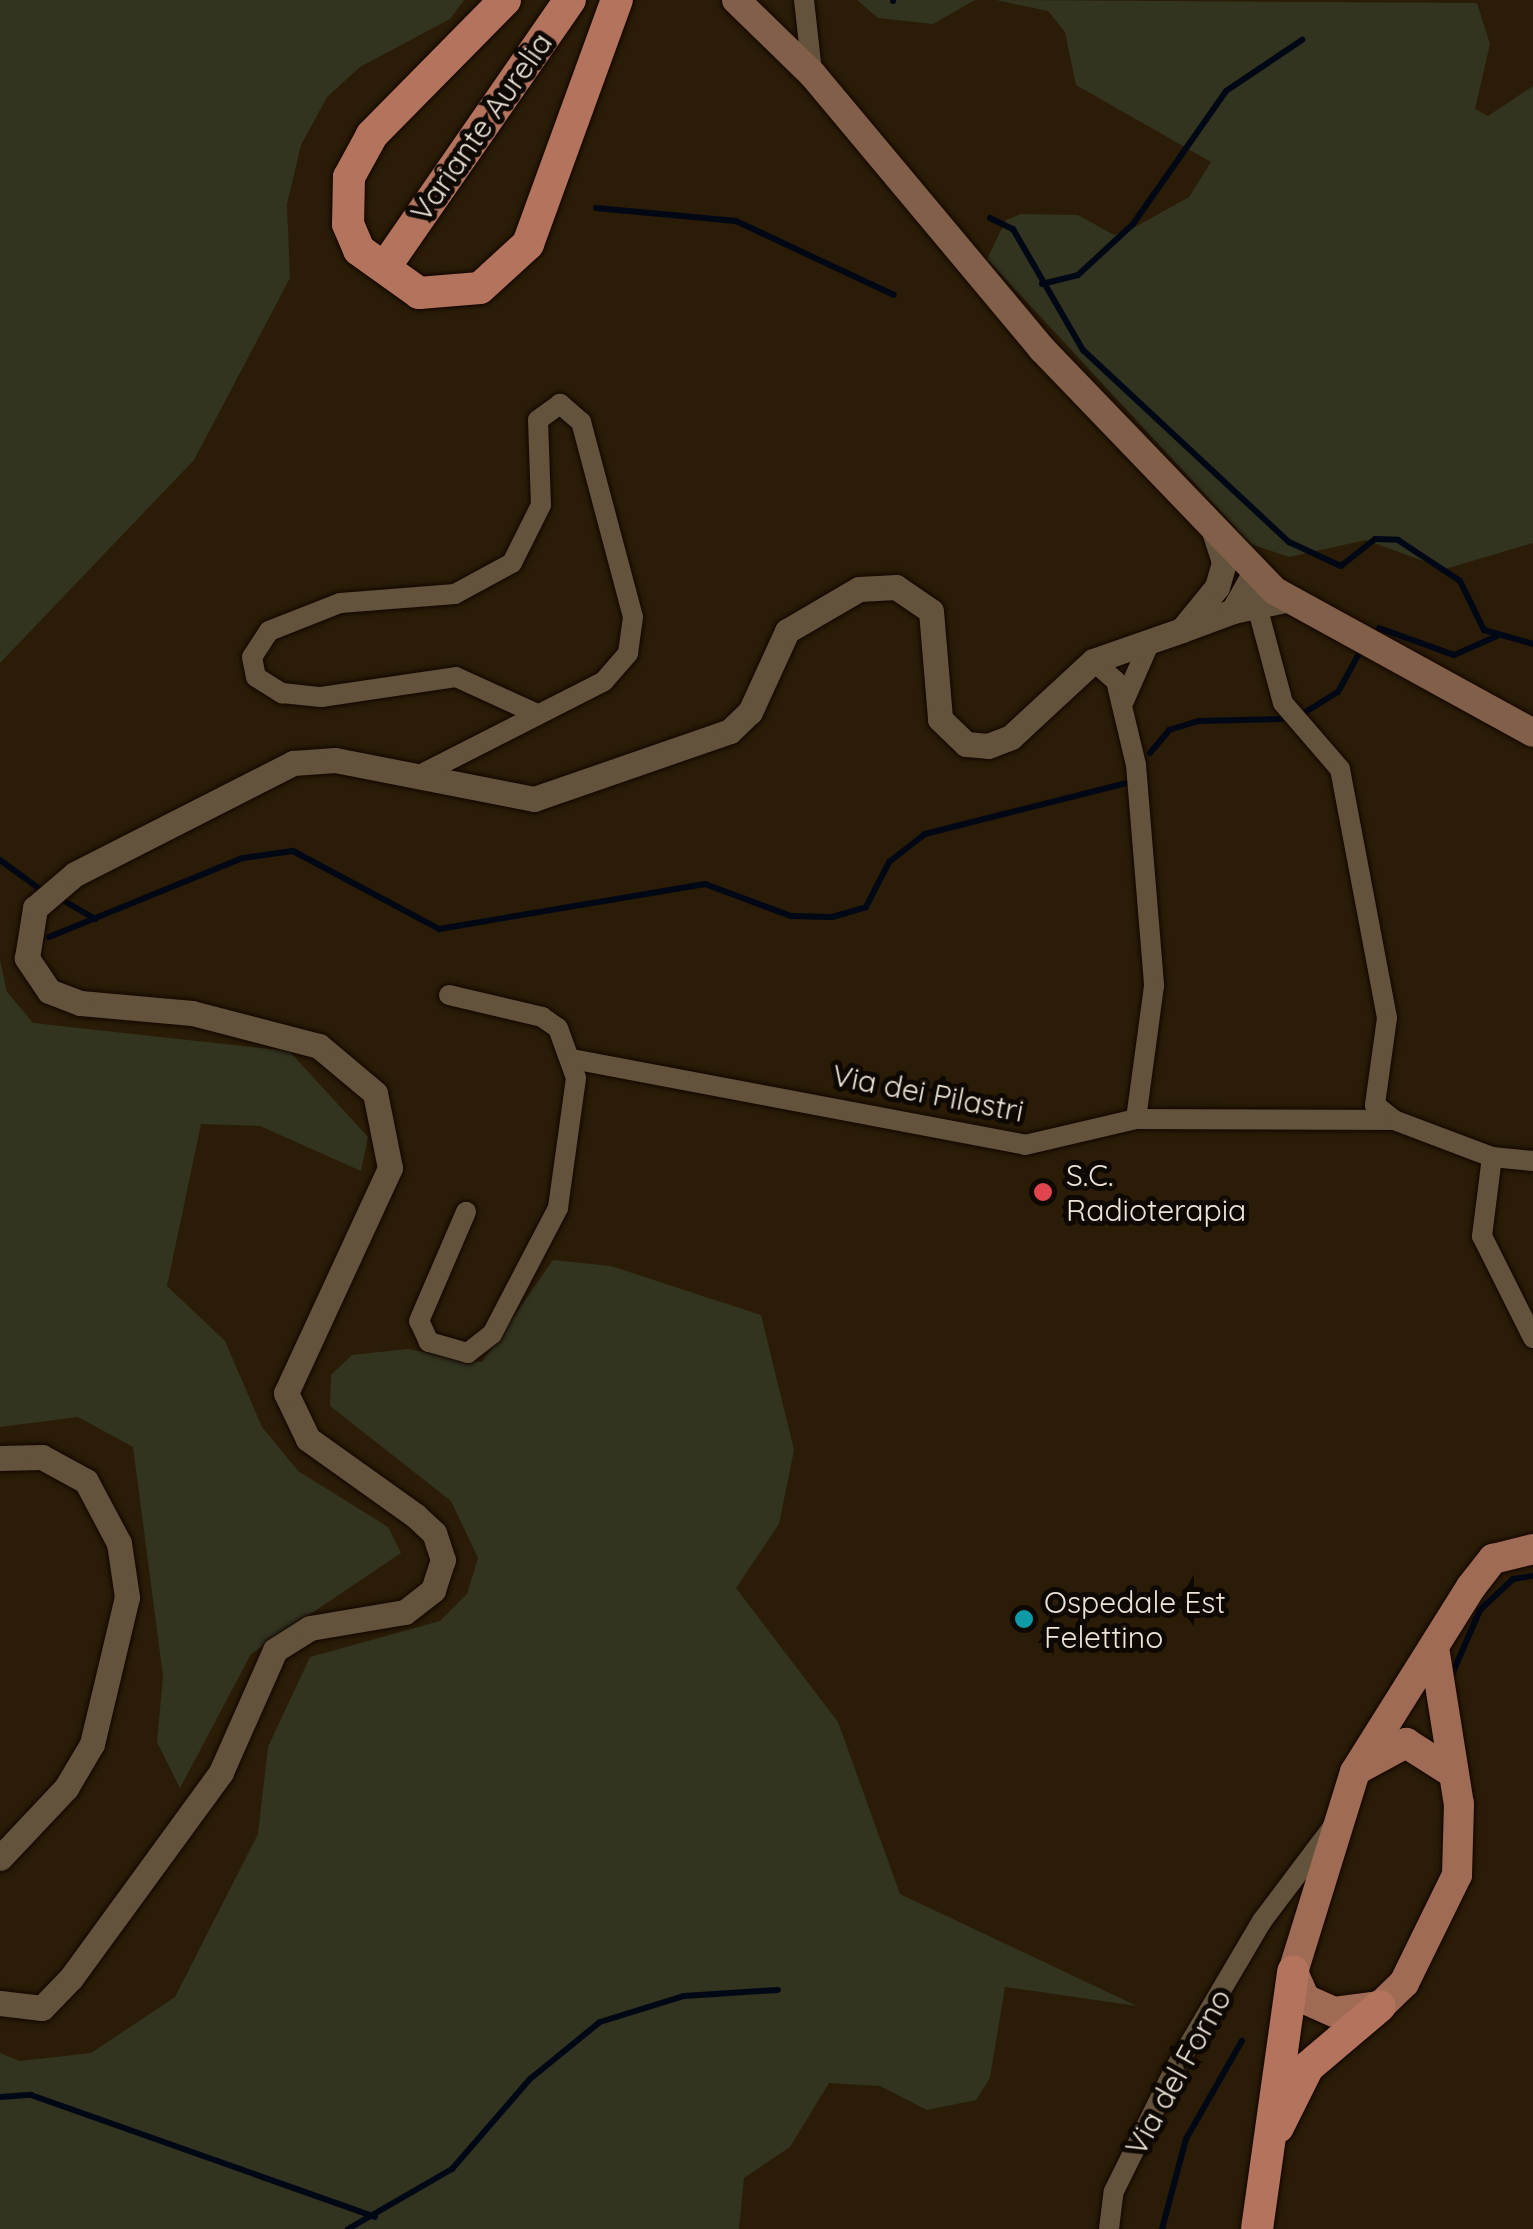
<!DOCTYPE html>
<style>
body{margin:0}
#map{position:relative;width:1533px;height:2229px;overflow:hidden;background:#2a1c06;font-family:Quicksand,sans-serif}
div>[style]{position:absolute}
.green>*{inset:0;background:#323420}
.stream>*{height:6px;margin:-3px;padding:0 3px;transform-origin:3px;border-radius:3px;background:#000816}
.roads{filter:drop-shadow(0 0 2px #120600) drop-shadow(0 0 2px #120600)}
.minor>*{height:20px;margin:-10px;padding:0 10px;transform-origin:10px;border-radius:10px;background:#63533c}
.tertiary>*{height:25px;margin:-12.5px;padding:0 12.5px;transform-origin:12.5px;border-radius:12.5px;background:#63533c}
.secondary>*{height:28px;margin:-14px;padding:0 14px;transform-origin:14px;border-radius:14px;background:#825f48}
.primary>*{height:30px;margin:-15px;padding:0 15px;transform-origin:15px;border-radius:15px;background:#a06b55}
.trunk>*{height:32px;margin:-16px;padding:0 16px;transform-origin:16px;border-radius:16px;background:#b4735d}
.dots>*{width:28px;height:28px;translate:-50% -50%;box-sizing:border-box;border:5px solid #0d0802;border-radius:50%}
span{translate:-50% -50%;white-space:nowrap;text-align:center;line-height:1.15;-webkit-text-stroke:10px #0d0802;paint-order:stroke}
.street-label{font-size:30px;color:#ede4d7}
.poi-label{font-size:30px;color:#ede4d7}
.left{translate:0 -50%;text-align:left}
</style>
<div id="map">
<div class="green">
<div style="clip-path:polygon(0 0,464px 0,450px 19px,360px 67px,327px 97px,301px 145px,287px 204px,290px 278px,194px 460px,0 663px)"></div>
<div style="clip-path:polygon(857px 0,975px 0,933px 24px,878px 18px)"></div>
<div style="clip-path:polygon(996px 0,1477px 3px,1490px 44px,1475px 109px,1488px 116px,1533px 86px,1533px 543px,1445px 569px,1366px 540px,1289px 557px,1251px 544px,987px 259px,1006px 220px,1021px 214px,1078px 215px,1114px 235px,1128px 231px,1189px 197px,1211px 162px,1076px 85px,1065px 32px,1048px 11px)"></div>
<div style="clip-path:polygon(0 960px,7px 992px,33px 1023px,289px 1051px,368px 1137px,361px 1171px,260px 1126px,201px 1124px,167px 1286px,225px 1341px,262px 1427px,298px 1471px,388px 1527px,401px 1553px,251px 1654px,180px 1788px,157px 1742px,163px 1676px,133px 1447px,78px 1417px,0 1427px)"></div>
<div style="clip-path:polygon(553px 1260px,611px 1266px,761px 1315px,794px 1450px,779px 1524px,736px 1588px,838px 1722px,900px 1894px,1137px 2006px,1005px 1987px,990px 2078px,976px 2100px,927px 2110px,880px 2086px,829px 2083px,790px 2147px,744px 2178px,739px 2229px,0 2229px,0 2053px,20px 2061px,91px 2053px,175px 1997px,258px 1834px,268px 1747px,310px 1657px,440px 1621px,467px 1594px,478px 1558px,451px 1501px,330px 1406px,331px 1375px,352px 1355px,407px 1349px,482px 1362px)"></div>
</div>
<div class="stream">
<div style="left:893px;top:1px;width:1px;rotate:-90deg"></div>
<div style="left:596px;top:208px;width:141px;rotate:5.3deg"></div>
<div style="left:736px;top:221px;width:174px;rotate:25.1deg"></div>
<div style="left:990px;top:218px;width:25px;rotate:26deg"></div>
<div style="left:1013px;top:229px;width:140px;rotate:60deg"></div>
<div style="left:1083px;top:350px;width:282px;rotate:43deg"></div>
<div style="left:1289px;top:542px;width:57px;rotate:24.8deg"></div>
<div style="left:1341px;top:566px;width:43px;rotate:-38.5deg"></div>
<div style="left:1375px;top:539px;width:23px;rotate:2deg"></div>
<div style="left:1398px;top:540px;width:74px;rotate:33.5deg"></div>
<div style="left:1460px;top:581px;width:55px;rotate:63.9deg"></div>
<div style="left:1484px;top:630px;width:51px;rotate:15.9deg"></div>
<div style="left:1042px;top:284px;width:37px;rotate:-14deg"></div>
<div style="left:1078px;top:275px;width:75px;rotate:-42.8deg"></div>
<div style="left:1133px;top:224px;width:162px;rotate:-55deg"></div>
<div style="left:1226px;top:91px;width:92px;rotate:-33.9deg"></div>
<div style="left:1379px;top:628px;width:80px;rotate:19.8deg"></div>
<div style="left:1454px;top:655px;width:47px;rotate:-23.8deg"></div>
<div style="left:1304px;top:713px;width:40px;rotate:-32deg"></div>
<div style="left:1338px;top:692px;width:48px;rotate:-61.3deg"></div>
<div style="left:1150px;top:753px;width:30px;rotate:-50deg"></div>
<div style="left:1169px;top:730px;width:31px;rotate:-17deg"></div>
<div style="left:1199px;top:721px;width:83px;rotate:-1.4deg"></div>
<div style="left:0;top:860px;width:46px;rotate:36.1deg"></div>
<div style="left:66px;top:902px;width:34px;rotate:30deg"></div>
<div style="left:49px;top:937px;width:209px;rotate:-22.2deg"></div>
<div style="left:243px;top:858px;width:50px;rotate:-8deg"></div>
<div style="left:293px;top:851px;width:166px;rotate:28.1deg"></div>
<div style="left:439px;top:929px;width:270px;rotate:-9.6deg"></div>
<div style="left:705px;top:884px;width:92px;rotate:20.4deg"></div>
<div style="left:791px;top:916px;width:41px;rotate:1.4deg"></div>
<div style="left:832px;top:917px;width:35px;rotate:-16deg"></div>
<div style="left:866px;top:907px;width:51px;rotate:-62.9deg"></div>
<div style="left:889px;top:862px;width:46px;rotate:-37.9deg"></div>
<div style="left:925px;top:834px;width:207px;rotate:-14.2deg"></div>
<div style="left:1450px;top:1679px;width:75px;rotate:-66.5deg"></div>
<div style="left:1480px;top:1610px;width:45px;rotate:-43.2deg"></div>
<div style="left:1513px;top:1579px;width:20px;rotate:-9deg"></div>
<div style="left:0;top:2097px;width:31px;rotate:-4deg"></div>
<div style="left:31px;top:2095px;width:365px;rotate:19.5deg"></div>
<div style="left:348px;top:2229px;width:120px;rotate:-30deg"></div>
<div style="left:452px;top:2169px;width:119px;rotate:-49.1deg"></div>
<div style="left:530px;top:2079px;width:90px;rotate:-39.2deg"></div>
<div style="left:600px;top:2022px;width:88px;rotate:-17.2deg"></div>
<div style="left:684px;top:1996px;width:94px;rotate:-3.7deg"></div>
<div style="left:1162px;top:2229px;width:93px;rotate:-75.1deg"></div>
<div style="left:1186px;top:2139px;width:113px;rotate:-60.3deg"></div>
</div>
<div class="roads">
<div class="minor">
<div style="left:804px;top:0;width:71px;rotate:83.6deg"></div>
<div style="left:1257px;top:606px;width:100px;rotate:75deg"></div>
<div style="left:1283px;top:703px;width:87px;rotate:49.2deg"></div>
<div style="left:1340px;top:769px;width:253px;rotate:79.3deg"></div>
<div style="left:1387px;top:1018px;width:88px;rotate:97.9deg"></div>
<div style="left:1375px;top:1105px;width:24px;rotate:38deg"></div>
<div style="left:1093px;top:661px;width:30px;rotate:41deg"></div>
<div style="left:1116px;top:681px;width:86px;rotate:76.6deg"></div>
<div style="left:1136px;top:765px;width:222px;rotate:85.3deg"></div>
<div style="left:1154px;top:986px;width:134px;rotate:97.7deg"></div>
<div style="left:1124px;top:701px;width:62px;rotate:-66.3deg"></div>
<div style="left:414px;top:778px;width:213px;rotate:-27deg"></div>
<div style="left:604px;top:681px;width:37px;rotate:-49deg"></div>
<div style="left:628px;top:653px;width:36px;rotate:-82deg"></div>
<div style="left:633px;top:617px;width:202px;rotate:-104.9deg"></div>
<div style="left:581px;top:422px;width:28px;rotate:-139deg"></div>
<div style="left:560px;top:404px;width:27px;rotate:144deg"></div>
<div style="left:538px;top:420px;width:85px;rotate:88deg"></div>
<div style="left:541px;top:505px;width:65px;rotate:116.6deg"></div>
<div style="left:512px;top:563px;width:65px;rotate:151.5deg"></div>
<div style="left:455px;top:594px;width:115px;rotate:175.5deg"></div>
<div style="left:340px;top:603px;width:76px;rotate:158.5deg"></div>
<div style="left:269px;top:631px;width:31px;rotate:123deg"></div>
<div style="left:252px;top:657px;width:20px;rotate:79deg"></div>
<div style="left:256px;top:677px;width:31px;rotate:32deg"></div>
<div style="left:282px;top:693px;width:39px;rotate:6deg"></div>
<div style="left:321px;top:697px;width:136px;rotate:-8.4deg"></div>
<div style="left:456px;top:677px;width:87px;rotate:24.5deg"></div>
<div style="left:449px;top:995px;width:96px;rotate:13.3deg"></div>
<div style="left:542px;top:1017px;width:19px;rotate:35deg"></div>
<div style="left:558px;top:1028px;width:53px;rotate:70.2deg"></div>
<div style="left:576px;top:1078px;width:131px;rotate:97.9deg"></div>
<div style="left:558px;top:1208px;width:142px;rotate:117.6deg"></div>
<div style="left:492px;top:1334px;width:31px;rotate:142deg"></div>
<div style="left:468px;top:1353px;width:41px;rotate:-164.2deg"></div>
<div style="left:429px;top:1342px;width:23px;rotate:-115deg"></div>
<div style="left:419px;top:1321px;width:119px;rotate:-66.7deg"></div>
<div style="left:572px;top:1059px;width:461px;rotate:10.7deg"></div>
<div style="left:1025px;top:1145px;width:114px;rotate:-13.2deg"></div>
<div style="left:1136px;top:1119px;width:258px;rotate:0.2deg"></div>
<div style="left:1394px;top:1120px;width:105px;rotate:20.7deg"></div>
<div style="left:1492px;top:1157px;width:41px;rotate:5.6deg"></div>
<div style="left:1492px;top:1157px;width:80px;rotate:97.2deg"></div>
<div style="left:1482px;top:1236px;width:114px;rotate:63.4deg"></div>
<div style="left:1109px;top:2229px;width:38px;rotate:-83deg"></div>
<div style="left:1114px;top:2191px;width:133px;rotate:-63.6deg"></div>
<div style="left:1173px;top:2072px;width:175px;rotate:-59.5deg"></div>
<div style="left:1262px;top:1921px;width:116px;rotate:-53deg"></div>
</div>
<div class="tertiary">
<div style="left:1233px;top:611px;width:58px;rotate:-11.9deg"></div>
<div style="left:1182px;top:630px;width:54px;rotate:-20.4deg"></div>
<div style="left:1233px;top:611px;width:45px;rotate:-60.6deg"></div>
<div style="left:0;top:1458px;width:42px;rotate:-1.4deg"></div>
<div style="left:42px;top:1457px;width:50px;rotate:28.6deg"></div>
<div style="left:86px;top:1481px;width:70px;rotate:62deg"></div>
<div style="left:119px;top:1543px;width:55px;rotate:81.6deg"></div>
<div style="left:127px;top:1597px;width:151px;rotate:103.4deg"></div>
<div style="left:92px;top:1744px;width:51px;rotate:120.6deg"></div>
<div style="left:66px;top:1788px;width:96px;rotate:133.3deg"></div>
<div style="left:0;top:2003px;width:42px;rotate:6.8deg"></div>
<div style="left:42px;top:2008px;width:42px;rotate:-46deg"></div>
<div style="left:71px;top:1978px;width:255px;rotate:-53.9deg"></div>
<div style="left:221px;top:1772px;width:133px;rotate:-66.1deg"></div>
<div style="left:275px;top:1650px;width:41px;rotate:-32.2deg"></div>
<div style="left:310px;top:1628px;width:96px;rotate:-9.6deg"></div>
<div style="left:405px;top:1612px;width:36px;rotate:-38deg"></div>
<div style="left:433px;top:1590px;width:32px;rotate:-72deg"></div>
<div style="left:443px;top:1560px;width:28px;rotate:-108deg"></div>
<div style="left:434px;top:1533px;width:25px;rotate:-137deg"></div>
<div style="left:416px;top:1516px;width:133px;rotate:-144.5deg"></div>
<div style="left:308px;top:1439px;width:51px;rotate:-115.6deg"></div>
<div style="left:286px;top:1393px;width:248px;rotate:-65.2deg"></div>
<div style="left:390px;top:1168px;width:76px;rotate:-101.3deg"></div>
<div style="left:375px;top:1093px;width:73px;rotate:-140deg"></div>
<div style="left:319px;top:1046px;width:131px;rotate:-165.4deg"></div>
<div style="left:192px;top:1013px;width:112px;rotate:-174.9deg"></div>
<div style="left:80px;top:1003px;width:33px;rotate:-159deg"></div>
<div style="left:49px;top:991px;width:40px;rotate:-124deg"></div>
<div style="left:27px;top:958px;width:51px;rotate:-80.9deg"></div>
<div style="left:35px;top:908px;width:52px;rotate:-40.4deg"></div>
<div style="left:75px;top:874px;width:245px;rotate:-27deg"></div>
<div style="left:293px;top:763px;width:42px;rotate:-4.1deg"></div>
<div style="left:335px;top:760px;width:203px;rotate:11.1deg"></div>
<div style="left:534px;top:799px;width:207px;rotate:-19.1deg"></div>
<div style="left:730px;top:731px;width:28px;rotate:-44deg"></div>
<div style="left:750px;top:712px;width:89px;rotate:-65.4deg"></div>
<div style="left:787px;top:631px;width:83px;rotate:-30.3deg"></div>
<div style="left:859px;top:589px;width:37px;rotate:-3deg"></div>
<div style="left:896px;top:587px;width:42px;rotate:34.4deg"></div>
<div style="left:931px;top:611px;width:108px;rotate:85.2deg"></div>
<div style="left:940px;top:719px;width:36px;rotate:44deg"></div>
<div style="left:966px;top:744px;width:22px;rotate:5deg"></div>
<div style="left:988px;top:746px;width:25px;rotate:-21deg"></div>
<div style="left:1011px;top:737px;width:112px;rotate:-42.8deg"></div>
<div style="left:1093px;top:661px;width:94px;rotate:-19.2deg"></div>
<div style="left:1182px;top:630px;width:55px;rotate:-50.9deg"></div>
<div style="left:1217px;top:587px;width:26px;rotate:-74deg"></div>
<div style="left:1224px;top:562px;width:36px;rotate:-108deg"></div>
</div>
<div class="secondary">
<div style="left:736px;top:0;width:107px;rotate:44.2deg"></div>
<div style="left:813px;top:75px;width:357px;rotate:50.1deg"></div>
<div style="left:1042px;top:349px;width:336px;rotate:46.1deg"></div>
<div style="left:1275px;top:591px;width:294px;rotate:28.8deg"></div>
</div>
<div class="primary">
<div style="left:1434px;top:1647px;width:159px;rotate:81deg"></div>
<div style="left:1459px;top:1804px;width:71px;rotate:91.6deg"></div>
<div style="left:1457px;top:1875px;width:120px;rotate:116.1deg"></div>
<div style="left:1404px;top:1983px;width:33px;rotate:136deg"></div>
<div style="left:1380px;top:2006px;width:46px;rotate:172.6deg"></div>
<div style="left:1334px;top:2012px;width:32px;rotate:-156deg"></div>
<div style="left:1305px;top:1999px;width:30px;rotate:-114deg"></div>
<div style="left:1293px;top:1972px;width:209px;rotate:-72.8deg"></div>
<div style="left:1355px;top:1772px;width:218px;rotate:-57.9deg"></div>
<div style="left:1471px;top:1587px;width:36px;rotate:-52deg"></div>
<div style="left:1493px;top:1559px;width:41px;rotate:-14deg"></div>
<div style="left:1358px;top:1769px;width:55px;rotate:-28.4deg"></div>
<div style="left:1406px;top:1743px;width:56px;rotate:32.6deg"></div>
</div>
<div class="trunk">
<div style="left:505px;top:0;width:190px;rotate:134.6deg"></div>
<div style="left:372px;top:135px;width:48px;rotate:118.7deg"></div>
<div style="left:349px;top:177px;width:47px;rotate:91.2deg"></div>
<div style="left:348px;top:224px;width:28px;rotate:67deg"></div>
<div style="left:359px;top:250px;width:74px;rotate:35.6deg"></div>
<div style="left:419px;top:293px;width:61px;rotate:-4.7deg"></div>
<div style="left:480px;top:288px;width:65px;rotate:-42.5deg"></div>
<div style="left:528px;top:244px;width:260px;rotate:-70deg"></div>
<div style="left:394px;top:254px;width:309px;rotate:-55.3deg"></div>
<div style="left:1278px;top:2127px;width:67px;rotate:-63.4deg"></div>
<div style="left:1308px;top:2067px;width:94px;rotate:-40.3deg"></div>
<div style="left:1257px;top:2229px;width:260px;rotate:-82deg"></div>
</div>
</div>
<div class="dots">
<div style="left:1043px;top:1192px;background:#e0444e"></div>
<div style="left:1024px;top:1619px;background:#0f9aa8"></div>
</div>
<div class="street-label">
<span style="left:481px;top:127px;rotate:-55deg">Variante Aurelia</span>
<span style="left:928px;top:1093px;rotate:11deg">Via dei Pilastri</span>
<span style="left:1178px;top:2072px;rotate:-61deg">Via del Forno</span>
</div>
<div class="poi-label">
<span class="left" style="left:1066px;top:1192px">S.C.<br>Radioterapia</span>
<span class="left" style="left:1044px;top:1619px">Ospedale Est<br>Felettino</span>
</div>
</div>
